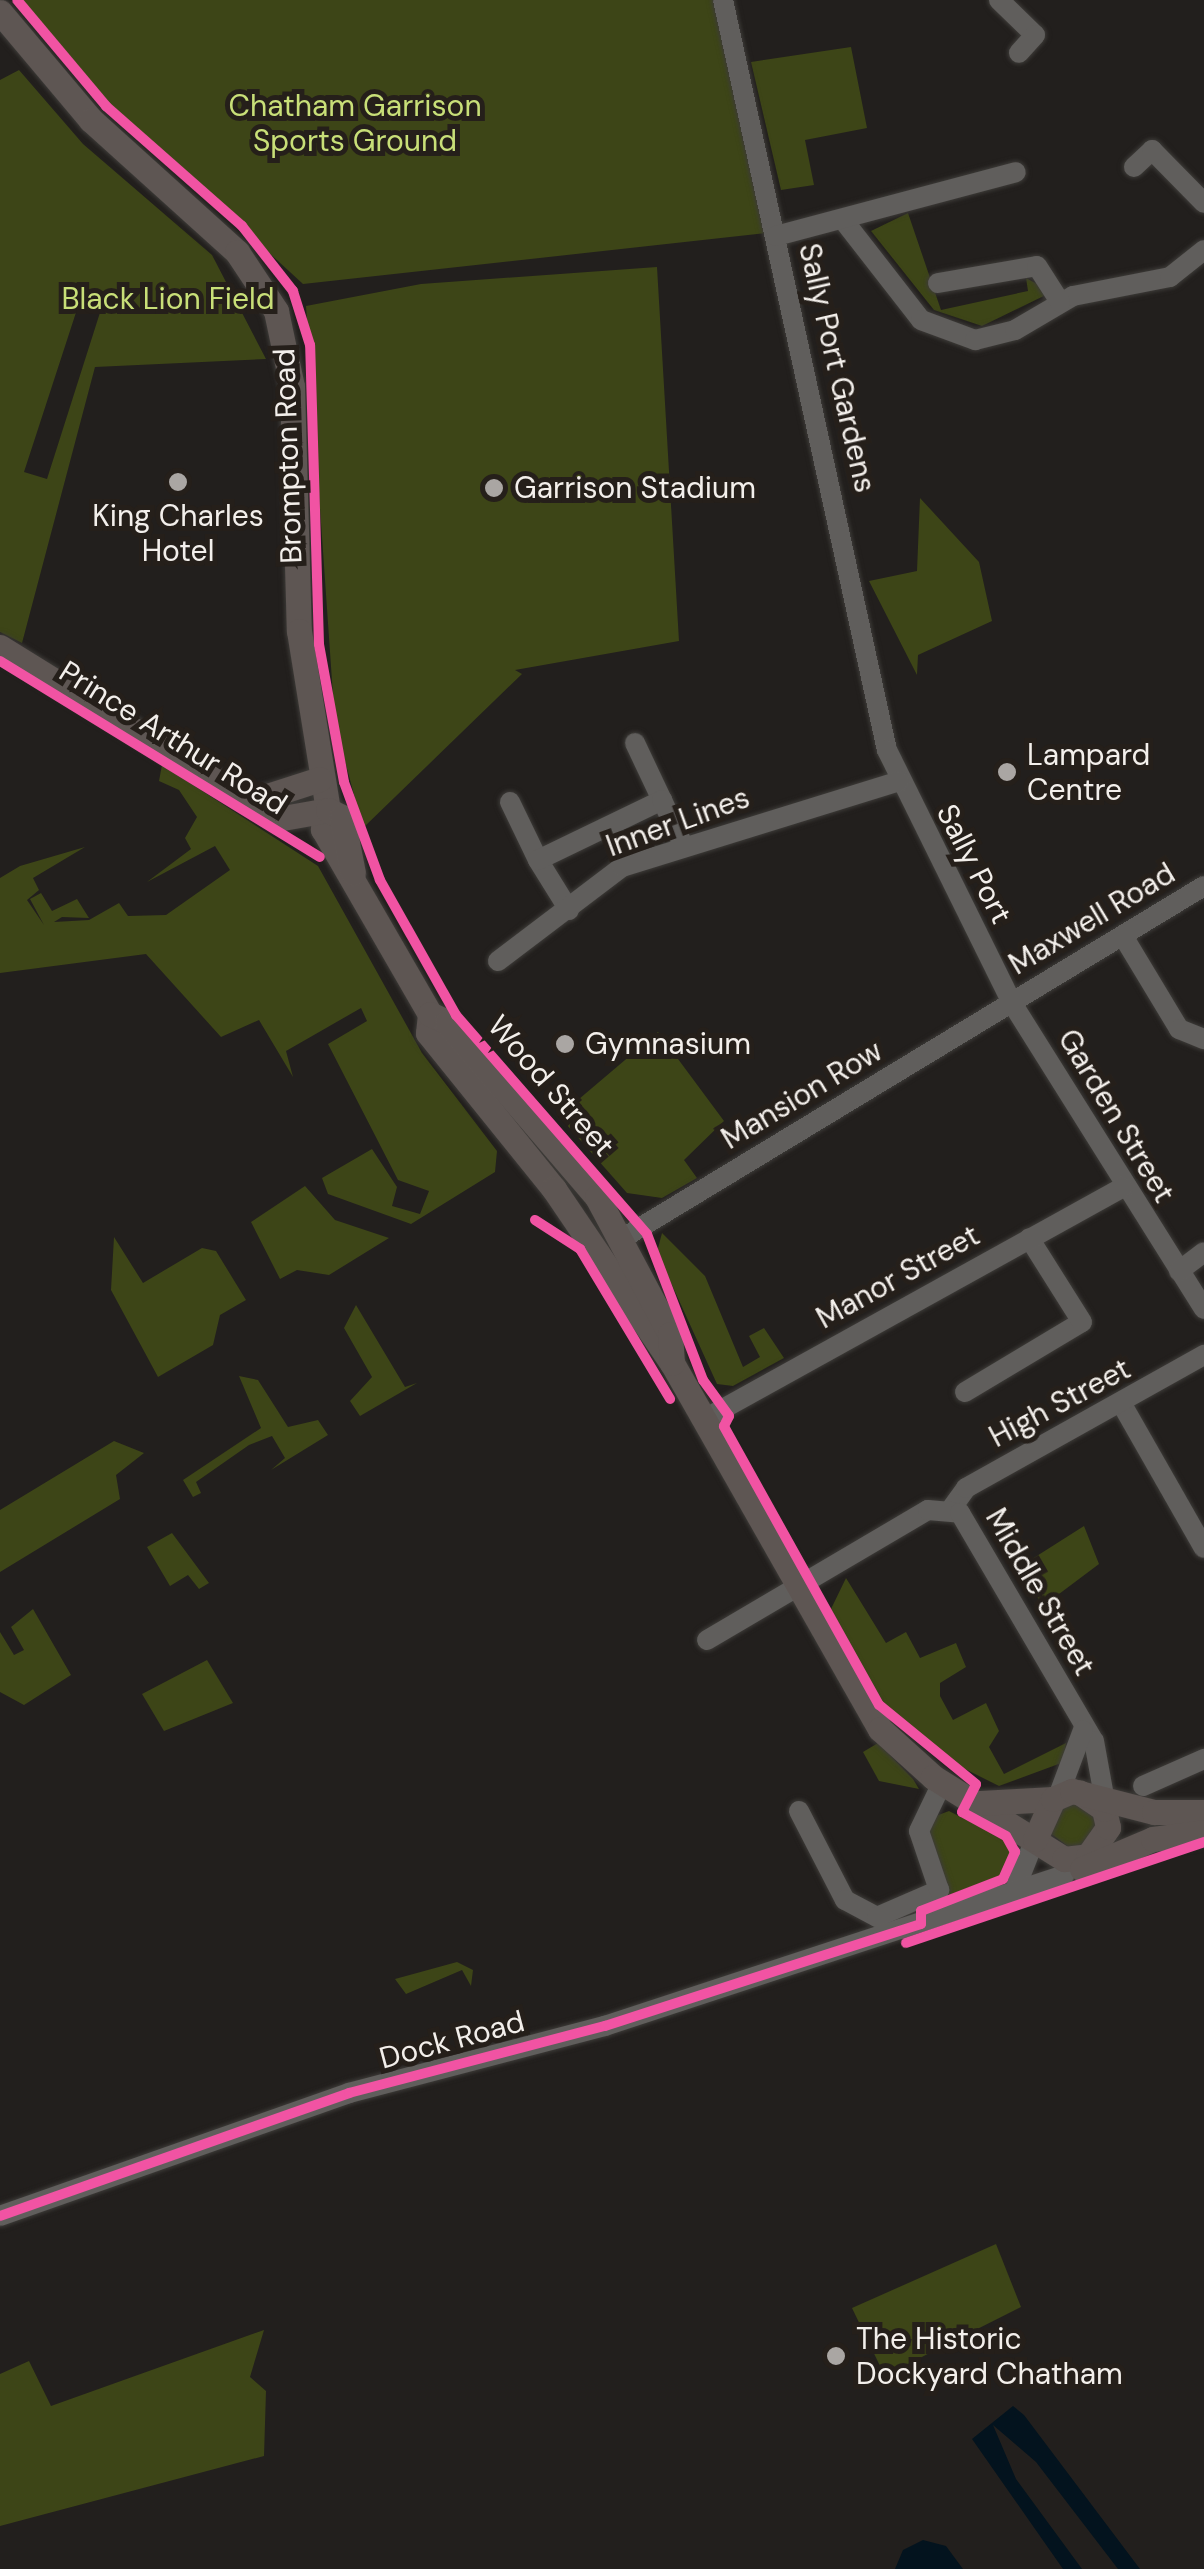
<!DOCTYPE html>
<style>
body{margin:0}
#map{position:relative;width:1204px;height:2569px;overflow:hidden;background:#221f1d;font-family:"DM Sans",sans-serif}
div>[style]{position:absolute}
.green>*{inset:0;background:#3d4517}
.water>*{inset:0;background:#03131e}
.roads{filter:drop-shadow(0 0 2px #3d3b38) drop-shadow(0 0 2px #3d3b38)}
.minor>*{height:20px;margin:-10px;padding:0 10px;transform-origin:10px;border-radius:10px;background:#605e5c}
.major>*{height:25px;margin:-12.5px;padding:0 12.5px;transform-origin:12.5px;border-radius:12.5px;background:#5e5653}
.cycleway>*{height:10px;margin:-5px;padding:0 5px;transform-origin:5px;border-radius:5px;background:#f153a3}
.dots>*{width:28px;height:28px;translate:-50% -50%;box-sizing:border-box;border:5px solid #251f1a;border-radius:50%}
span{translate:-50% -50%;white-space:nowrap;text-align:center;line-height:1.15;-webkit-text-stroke:10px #251f1a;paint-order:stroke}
.park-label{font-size:30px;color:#c8df78}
.street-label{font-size:30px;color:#f3efeb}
.poi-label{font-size:30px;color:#f3efeb}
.left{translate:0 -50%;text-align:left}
</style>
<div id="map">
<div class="green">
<div style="clip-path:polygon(21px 0,714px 0,767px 233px,303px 284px,105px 102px)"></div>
<div style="clip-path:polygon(851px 47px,867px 128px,805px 140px,814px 185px,781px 190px,751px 62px)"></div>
<div style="clip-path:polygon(evenodd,19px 70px,83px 144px,212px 255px,266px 359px,95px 367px,22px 643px,0 632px,0 80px,19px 70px,83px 291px,104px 300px,47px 479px,24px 472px,83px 291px)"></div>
<div style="clip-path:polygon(908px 213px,941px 310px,1028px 291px,1026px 278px,1052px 292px,982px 326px,934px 310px,871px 231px)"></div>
<div style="clip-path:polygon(657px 267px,679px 641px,515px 670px,522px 674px,363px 828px,335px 724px,306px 306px,421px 284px)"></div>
<div style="clip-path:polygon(920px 498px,979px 562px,992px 621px,918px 655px,917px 675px,869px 581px,917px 571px)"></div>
<div style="clip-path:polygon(162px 765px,318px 866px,422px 1053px,497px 1151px,495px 1172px,411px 1224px,328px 1194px,322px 1178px,372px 1149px,397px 1187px,392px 1206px,420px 1214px,429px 1191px,398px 1180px,328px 1044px,367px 1021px,361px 1008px,286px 1051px,293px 1077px,259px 1020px,221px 1037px,146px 954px,0 973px,0 878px,20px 866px,85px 847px,33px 878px,39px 890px,27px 900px,44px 925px,30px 899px,41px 893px,52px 911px,77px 899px,89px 918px,62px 917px,54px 922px,89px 920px,119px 903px,128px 916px,166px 915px,230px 870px,215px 846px,147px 882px,191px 849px,185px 838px,197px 817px,179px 790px,159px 781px)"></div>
<div style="clip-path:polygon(658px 1032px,724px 1121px,684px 1160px,697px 1178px,662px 1198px,627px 1193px,559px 1116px)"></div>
<div style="clip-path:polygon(305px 1186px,335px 1220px,389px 1238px,329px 1275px,297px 1270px,280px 1279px,251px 1222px)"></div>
<div style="clip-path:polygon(662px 1233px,705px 1276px,743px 1367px,760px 1357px,749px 1336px,764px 1328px,784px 1358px,733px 1386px,717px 1384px,657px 1252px)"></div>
<div style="clip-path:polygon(114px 1237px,143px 1283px,202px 1248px,216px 1251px,246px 1300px,220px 1315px,213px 1345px,158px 1377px,111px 1290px)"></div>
<div style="clip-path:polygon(356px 1305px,405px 1387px,417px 1383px,360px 1416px,350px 1401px,372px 1377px,344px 1328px)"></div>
<div style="clip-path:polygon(239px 1376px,258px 1380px,288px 1427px,318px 1420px,328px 1435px,271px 1470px,285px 1458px,272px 1436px,249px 1445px,196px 1482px,201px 1493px,193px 1497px,183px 1480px,261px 1428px)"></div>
<div style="clip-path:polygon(114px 1441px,144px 1453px,116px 1475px,120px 1499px,0 1572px,0 1510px)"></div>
<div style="clip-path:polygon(1084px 1526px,1099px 1564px,1059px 1594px,1070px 1647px,1085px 1650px,1086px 1662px,1074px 1667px,1021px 1566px)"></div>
<div style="clip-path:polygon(172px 1533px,209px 1583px,199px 1589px,188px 1575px,170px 1586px,147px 1547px)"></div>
<div style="clip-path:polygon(846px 1578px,886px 1643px,906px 1632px,920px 1658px,956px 1643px,966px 1667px,940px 1683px,940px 1696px,953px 1720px,986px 1703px,999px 1731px,989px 1747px,1004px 1774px,1066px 1743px,1064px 1762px,999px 1786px,941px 1757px,881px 1700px,831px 1609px)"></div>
<div style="clip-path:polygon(33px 1609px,71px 1675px,24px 1705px,0 1692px,0 1632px,14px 1655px,24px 1650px,11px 1627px)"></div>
<div style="clip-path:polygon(207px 1660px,233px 1703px,164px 1731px,142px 1694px)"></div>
<div style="clip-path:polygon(878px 1743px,913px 1779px,919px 1789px,879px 1781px,863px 1752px)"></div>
<div style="clip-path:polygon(1068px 1802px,1091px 1809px,1098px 1832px,1074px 1851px,1050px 1833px,1051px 1817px)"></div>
<div style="clip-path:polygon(949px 1811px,1004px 1839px,1012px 1856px,1004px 1874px,949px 1895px,929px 1834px,933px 1817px)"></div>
<div style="clip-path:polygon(457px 1962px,473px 1970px,471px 1986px,462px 1970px,406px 1994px,395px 1979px)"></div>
<div style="clip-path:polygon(996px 2244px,1021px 2307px,898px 2369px,881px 2368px,852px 2308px)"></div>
<div style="clip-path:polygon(264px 2330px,250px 2377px,266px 2391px,264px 2456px,0 2526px,0 2374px,29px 2361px,51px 2406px)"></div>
</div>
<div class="water">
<div style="clip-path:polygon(1013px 2406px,1024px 2415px,1140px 2569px,1118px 2569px,1036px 2462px,993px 2425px,1016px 2479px,1082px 2569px,1063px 2569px,972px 2439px)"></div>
<div style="clip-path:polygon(923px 2540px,946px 2546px,963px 2569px,895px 2569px,903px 2550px)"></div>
</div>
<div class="roads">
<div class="minor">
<div style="left:723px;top:0;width:768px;rotate:77.67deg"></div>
<div style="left:887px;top:750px;width:282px;rotate:63.7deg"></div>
<div style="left:1012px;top:1003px;width:361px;rotate:57.9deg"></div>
<div style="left:999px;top:0;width:50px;rotate:44.2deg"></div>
<div style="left:1035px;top:35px;width:24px;rotate:132deg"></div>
<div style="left:1134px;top:167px;width:25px;rotate:-43deg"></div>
<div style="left:1152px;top:150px;width:74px;rotate:45.5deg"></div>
<div style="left:844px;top:221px;width:125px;rotate:52.1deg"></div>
<div style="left:921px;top:320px;width:58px;rotate:20.3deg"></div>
<div style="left:975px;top:340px;width:41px;rotate:-14deg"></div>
<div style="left:1015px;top:330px;width:67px;rotate:-30.4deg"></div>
<div style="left:1073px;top:296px;width:99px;rotate:-11.1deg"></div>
<div style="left:1170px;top:277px;width:43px;rotate:-38.5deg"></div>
<div style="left:776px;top:236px;width:248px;rotate:-14.9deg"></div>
<div style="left:938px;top:283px;width:100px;rotate:-9.7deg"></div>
<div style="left:1037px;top:266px;width:43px;rotate:57.4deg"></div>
<div style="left:635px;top:743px;width:63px;rotate:64.7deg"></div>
<div style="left:510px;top:802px;width:64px;rotate:64.2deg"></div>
<div style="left:569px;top:910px;width:59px;rotate:-121.8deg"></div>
<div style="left:538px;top:860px;width:138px;rotate:-25.8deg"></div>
<div style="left:662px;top:800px;width:52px;rotate:64.9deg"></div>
<div style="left:1123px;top:936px;width:109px;rotate:58.9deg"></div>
<div style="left:1179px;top:1029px;width:27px;rotate:22deg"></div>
<div style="left:498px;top:961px;width:156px;rotate:-37.2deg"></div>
<div style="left:622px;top:867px;width:290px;rotate:-17.2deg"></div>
<div style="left:623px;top:1238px;width:679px;rotate:-31.21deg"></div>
<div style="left:1179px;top:1271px;width:31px;rotate:-37deg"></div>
<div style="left:965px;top:1392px;width:136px;rotate:-30.9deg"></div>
<div style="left:1082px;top:1322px;width:99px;rotate:-122.2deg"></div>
<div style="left:1124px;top:1408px;width:161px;rotate:60.3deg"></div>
<div style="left:703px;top:1420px;width:480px;rotate:-29deg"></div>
<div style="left:951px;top:1509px;width:26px;rotate:-54deg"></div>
<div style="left:966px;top:1488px;width:273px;rotate:-29.2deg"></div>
<div style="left:707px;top:1640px;width:256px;rotate:-30.5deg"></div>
<div style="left:928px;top:1510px;width:32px;rotate:5deg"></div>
<div style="left:960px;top:1513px;width:264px;rotate:59.6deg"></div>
<div style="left:1094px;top:1741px;width:56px;rotate:79.7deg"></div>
<div style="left:1143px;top:1786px;width:67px;rotate:-23.9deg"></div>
<div style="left:1059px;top:1794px;width:68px;rotate:-69.4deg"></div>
<div style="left:799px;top:1811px;width:100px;rotate:62.7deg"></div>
<div style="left:845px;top:1900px;width:36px;rotate:28deg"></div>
<div style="left:877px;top:1917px;width:68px;rotate:-23.5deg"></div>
<div style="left:939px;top:1890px;width:62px;rotate:-108.7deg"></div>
<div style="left:919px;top:1831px;width:53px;rotate:-64.4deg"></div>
<div style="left:1016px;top:1887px;width:52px;rotate:-68.4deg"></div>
<div style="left:0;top:2216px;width:370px;rotate:-19.4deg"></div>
<div style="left:349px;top:2093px;width:265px;rotate:-14.7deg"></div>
<div style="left:605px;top:2026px;width:484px;rotate:-18.2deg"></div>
</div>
<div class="major">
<div style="left:0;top:12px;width:141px;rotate:49.9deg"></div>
<div style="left:91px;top:120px;width:197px;rotate:42.1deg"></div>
<div style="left:237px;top:252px;width:71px;rotate:56.5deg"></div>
<div style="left:276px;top:311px;width:77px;rotate:78deg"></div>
<div style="left:292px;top:386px;width:245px;rotate:88.4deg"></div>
<div style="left:299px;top:631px;width:181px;rotate:80.8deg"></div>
<div style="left:328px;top:810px;width:20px;rotate:105deg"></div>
<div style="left:323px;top:829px;width:214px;rotate:60deg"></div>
<div style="left:430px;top:1014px;width:19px;rotate:96deg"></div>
<div style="left:428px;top:1033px;width:201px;rotate:51.1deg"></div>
<div style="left:554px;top:1189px;width:210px;rotate:55.9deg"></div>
<div style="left:672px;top:1363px;width:421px;rotate:60.4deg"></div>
<div style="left:880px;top:1729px;width:72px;rotate:42.2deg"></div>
<div style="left:933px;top:1777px;width:155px;rotate:32deg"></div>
<div style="left:1064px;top:1859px;width:24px;rotate:-7deg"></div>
<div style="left:1088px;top:1856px;width:35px;rotate:-55deg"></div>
<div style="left:1108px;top:1827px;width:18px;rotate:-103deg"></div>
<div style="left:1104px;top:1809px;width:30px;rotate:-146deg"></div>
<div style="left:0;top:647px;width:326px;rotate:31.8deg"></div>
<div style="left:277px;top:819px;width:52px;rotate:-10deg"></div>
<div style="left:252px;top:801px;width:71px;rotate:-17.9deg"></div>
<div style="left:328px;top:810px;width:16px;rotate:27deg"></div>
<div style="left:342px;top:817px;width:57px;rotate:78.9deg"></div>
<div style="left:430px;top:1014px;width:19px;rotate:25deg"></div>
<div style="left:447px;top:1022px;width:230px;rotate:49.4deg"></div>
<div style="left:597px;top:1197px;width:155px;rotate:61.9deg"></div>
<div style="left:670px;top:1334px;width:29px;rotate:86deg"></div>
<div style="left:980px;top:1803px;width:73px;rotate:-3.1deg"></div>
<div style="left:1035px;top:1839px;width:44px;rotate:-65.8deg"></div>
<div style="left:1053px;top:1799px;width:21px;rotate:-23deg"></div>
<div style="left:1072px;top:1791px;width:85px;rotate:14.4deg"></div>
<div style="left:1154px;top:1812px;width:50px"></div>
<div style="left:1082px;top:1869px;width:77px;rotate:-22.9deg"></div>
<div style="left:1153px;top:1839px;width:51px;rotate:-7.8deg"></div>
</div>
</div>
<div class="cycleway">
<div style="left:0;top:661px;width:375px;rotate:31.5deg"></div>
<div style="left:535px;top:1220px;width:54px;rotate:32.8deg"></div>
<div style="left:580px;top:1249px;width:175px;rotate:59deg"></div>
<div style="left:906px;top:1943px;width:315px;rotate:-18.7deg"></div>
<div style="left:0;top:2216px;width:370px;rotate:-19.4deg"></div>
<div style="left:349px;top:2093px;width:265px;rotate:-14.7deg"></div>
<div style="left:605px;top:2026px;width:332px;rotate:-17.9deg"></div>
<div style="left:921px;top:1924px;width:13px;rotate:-90deg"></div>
<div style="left:921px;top:1911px;width:88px;rotate:-21.3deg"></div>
<div style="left:1003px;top:1879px;width:30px;rotate:-66deg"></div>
<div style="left:1015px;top:1852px;width:18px;rotate:-119deg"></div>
<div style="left:1006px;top:1836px;width:50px;rotate:-151.4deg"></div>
<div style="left:962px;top:1812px;width:31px;rotate:-63deg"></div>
<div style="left:976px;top:1784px;width:125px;rotate:-140.8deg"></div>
<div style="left:879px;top:1705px;width:319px;rotate:-119.1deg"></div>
<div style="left:724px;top:1426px;width:11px;rotate:-63deg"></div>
<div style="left:729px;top:1416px;width:44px;rotate:-125.8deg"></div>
<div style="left:703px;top:1380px;width:156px;rotate:-111deg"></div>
<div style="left:647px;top:1234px;width:291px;rotate:-131.1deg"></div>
<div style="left:456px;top:1015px;width:155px;rotate:-119.4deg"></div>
<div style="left:380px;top:880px;width:104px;rotate:-110.2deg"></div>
<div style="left:344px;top:782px;width:140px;rotate:-100.3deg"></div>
<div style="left:319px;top:644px;width:299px;rotate:-91.7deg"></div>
<div style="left:310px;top:345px;width:57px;rotate:-107.5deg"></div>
<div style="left:293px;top:291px;width:83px;rotate:-128.1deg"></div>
<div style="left:242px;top:226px;width:181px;rotate:-138.6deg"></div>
<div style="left:106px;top:106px;width:138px;rotate:-130deg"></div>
</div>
<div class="dots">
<div style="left:178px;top:482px;background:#aaa6a3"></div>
<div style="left:494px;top:488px;background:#aaa6a3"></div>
<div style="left:1007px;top:772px;background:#aaa6a3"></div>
<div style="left:565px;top:1044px;background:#aaa6a3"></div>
<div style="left:836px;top:2356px;background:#aaa6a3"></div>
</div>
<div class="park-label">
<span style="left:355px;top:123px">Chatham Garrison<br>Sports Ground</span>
<span style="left:168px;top:299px">Black Lion Field</span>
</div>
<div class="street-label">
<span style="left:837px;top:368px;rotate:77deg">Sally Port Gardens</span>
<span style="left:288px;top:456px;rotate:-92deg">Brompton Road</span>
<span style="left:173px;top:738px;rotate:32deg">Prince Arthur Road</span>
<span style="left:678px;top:822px;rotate:-20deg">Inner Lines</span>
<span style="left:974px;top:864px;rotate:63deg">Sally Port</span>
<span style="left:1092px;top:919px;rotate:-31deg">Maxwell Road</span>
<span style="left:551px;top:1086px;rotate:49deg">Wood Street</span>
<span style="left:802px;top:1095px;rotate:-31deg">Mansion Row</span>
<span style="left:1116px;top:1116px;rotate:59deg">Garden Street</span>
<span style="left:898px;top:1277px;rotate:-29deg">Manor Street</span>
<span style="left:1060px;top:1403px;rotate:-28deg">High Street</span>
<span style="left:1040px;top:1592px;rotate:60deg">Middle Street</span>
<span style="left:452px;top:2040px;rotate:-15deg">Dock Road</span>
</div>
<div class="poi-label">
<span class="left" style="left:514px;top:488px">Garrison Stadium</span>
<span style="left:178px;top:533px">King Charles<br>Hotel</span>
<span class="left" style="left:1027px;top:772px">Lampard<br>Centre</span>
<span class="left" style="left:585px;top:1044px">Gymnasium</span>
<span class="left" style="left:856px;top:2356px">The Historic<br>Dockyard Chatham</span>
</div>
</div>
